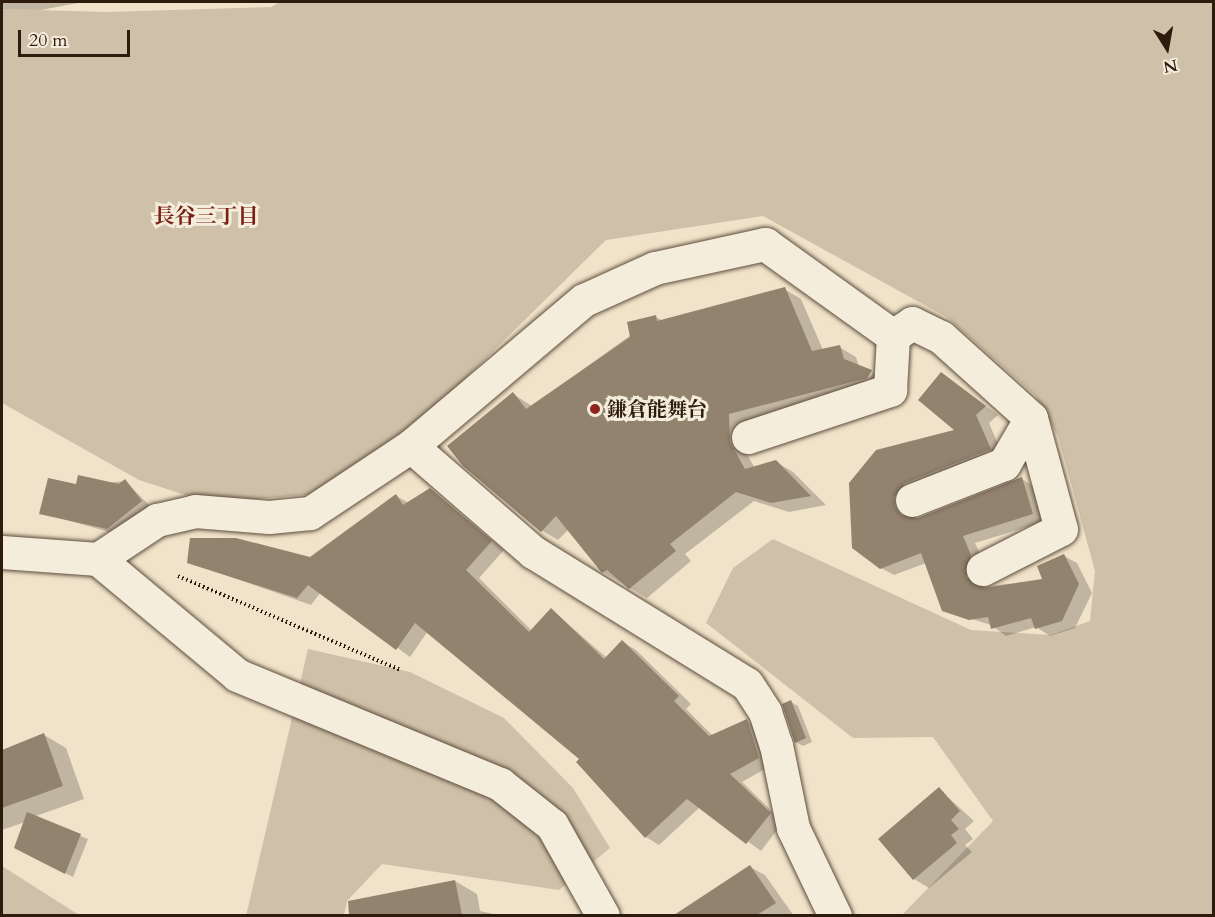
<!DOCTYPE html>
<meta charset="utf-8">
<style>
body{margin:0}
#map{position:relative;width:1215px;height:917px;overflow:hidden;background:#f0e3c9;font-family:Cardo,"Noto Serif JP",serif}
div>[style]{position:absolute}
.green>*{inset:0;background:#cfc1a9}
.shadow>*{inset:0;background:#0003}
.building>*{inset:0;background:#92836f}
.path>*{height:4px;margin-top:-2px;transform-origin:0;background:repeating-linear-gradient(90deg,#2d1b0e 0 1.5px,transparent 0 4.5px)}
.roads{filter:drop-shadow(0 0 2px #5e4d3d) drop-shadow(0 0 2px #5e4d3d)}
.minor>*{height:33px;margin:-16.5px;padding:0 16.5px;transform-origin:16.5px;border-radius:16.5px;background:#f5eddc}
.dots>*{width:16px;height:16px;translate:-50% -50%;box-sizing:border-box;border:3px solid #f5eddc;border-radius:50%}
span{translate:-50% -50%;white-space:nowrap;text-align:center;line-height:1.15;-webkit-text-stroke:6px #f5eddc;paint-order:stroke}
.poi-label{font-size:20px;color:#2d1b0e;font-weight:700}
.left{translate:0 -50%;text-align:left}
.neighbourhood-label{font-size:21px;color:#7a1f14;font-weight:700}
.frame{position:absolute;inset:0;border:3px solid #2d1b0e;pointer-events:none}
.north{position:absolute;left:1137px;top:18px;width:60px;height:60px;-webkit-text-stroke:4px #f5eddc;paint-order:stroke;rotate:169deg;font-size:16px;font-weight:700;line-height:24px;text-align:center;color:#2d1b0e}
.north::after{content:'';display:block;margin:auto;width:21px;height:27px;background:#2d1b0e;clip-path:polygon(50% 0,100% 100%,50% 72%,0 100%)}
.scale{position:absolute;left:18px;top:30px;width:112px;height:27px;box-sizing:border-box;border:3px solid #2d1b0e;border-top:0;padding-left:8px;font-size:18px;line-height:21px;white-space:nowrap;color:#2d1b0e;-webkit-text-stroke:4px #f5eddc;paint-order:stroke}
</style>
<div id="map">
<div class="green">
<div style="clip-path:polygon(280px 2px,1213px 2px,1213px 915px,902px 915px,993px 821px,933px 737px,853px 738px,706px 623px,733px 568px,773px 539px,971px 630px,1051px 635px,1090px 621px,1095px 571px,1058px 436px,1035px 395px,948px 318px,763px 216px,606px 240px,424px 419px,313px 494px,210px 503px,139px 480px,2px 403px,2px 9px,106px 12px,271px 7px)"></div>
<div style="clip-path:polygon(308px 649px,410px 672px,504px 718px,573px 788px,610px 848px,559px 890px,382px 864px,347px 901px,344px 915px,246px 916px)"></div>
<div style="clip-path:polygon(2px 866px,79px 915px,2px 915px)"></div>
</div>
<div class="shadow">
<div style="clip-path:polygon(2px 2px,83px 2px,41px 10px,2px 9px)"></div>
<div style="clip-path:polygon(784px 289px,801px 299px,823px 350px,839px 347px,856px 357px,859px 366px,872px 371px,865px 385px,873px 372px,888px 380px,746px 453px,755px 468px,776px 462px,793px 472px,826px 505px,789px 512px,754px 501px,685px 554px,691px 561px,647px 598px,603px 572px,569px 529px,558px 540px,541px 530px,513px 394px,532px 406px,656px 317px,663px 321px)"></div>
<div style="clip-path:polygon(941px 373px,998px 415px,989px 423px,1003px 456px,906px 504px,908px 516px,918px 519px,1022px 479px,1035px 487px,1046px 521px,975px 543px,984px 563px,977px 576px,980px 587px,1044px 580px,1064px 556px,1077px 563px,1092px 593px,1075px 628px,1050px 636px,1036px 627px,1006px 636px,991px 625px,943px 610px,926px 563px,894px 575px,881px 568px,850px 483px,957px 431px)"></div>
<div style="clip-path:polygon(125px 481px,153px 509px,120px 535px,41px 513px,78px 486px)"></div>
<div style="clip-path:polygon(430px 489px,504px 550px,479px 578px,532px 631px,552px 610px,607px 658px,623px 642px,636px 650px,691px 704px,686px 709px,713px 736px,747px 721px,761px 729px,772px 765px,742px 782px,783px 822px,761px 851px,700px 807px,659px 845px,646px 837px,581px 759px,428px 631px,410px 657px,321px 592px,311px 605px,188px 562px,311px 558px,396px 496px,409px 503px)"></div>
<div style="clip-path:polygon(791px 702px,798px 706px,812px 742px,803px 746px,796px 742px)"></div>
<div style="clip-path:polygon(44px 735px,66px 748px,84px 799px,33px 817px,88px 839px,73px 877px,23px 852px,25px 822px,2px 830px,2px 750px)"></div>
<div style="clip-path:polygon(939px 789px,974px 821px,965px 829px,973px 839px,965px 845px,972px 852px,929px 888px,914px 879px,880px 839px)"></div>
<div style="clip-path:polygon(750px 867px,765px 875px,794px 916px,711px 916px,700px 900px)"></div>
<div style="clip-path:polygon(455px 881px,477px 894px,480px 911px,502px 916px,381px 916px,377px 897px)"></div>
</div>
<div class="building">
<div style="clip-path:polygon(785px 287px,812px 351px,840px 345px,844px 359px,872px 370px,867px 378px,729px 414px,730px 442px,745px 469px,776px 460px,811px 496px,771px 503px,736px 492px,670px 544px,676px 551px,629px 589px,607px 570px,602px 573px,556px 516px,541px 532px,463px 466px,447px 446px,513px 392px,526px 409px,630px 337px,627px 322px,656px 315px,657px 321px)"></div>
<div style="clip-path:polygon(941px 372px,986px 406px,976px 415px,991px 449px,905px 483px,894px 497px,895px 507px,901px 515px,918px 518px,1022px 477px,1033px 514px,963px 536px,971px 555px,966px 577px,985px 588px,1042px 579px,1037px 566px,1064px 554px,1079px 584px,1062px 621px,1035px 629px,1031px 618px,991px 629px,988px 617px,969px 620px,942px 611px,921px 553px,880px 569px,852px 548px,849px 483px,876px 450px,954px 430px,918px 400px)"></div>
<div style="clip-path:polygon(78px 475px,119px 484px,125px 479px,142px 501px,107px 529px,39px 514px,48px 478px,76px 484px)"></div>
<div style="clip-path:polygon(430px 488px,492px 541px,466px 570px,529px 632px,551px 608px,604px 659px,622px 640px,679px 696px,674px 701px,709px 736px,747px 719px,759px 758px,730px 774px,771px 813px,746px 844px,687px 799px,645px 838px,576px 762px,579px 759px,415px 623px,396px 650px,308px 585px,297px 598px,187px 563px,190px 538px,236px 538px,310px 557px,396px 494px,403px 505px)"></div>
<div style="clip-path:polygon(791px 700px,806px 738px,795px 743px,782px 704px)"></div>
<div style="clip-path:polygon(44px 733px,63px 786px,2px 808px,2px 750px)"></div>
<div style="clip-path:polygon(939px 787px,960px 811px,951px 820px,959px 829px,951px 835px,957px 843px,913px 880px,878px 839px)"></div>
<div style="clip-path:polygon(27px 812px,81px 834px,65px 874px,14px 848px)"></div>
<div style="clip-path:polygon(750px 865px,776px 903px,757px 915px,674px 915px)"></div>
<div style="clip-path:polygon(455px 880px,462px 915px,349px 915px,348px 901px)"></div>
</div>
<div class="path">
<div style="left:178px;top:576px;width:242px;rotate:22.9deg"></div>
</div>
<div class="roads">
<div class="minor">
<div style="left:893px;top:336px;width:23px;rotate:-34deg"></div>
<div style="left:912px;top:323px;width:32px;rotate:26deg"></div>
<div style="left:941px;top:337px;width:121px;rotate:42deg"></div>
<div style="left:1031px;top:418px;width:115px;rotate:74.9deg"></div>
<div style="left:1061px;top:529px;width:88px;rotate:152.9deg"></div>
<div style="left:748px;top:437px;width:150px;rotate:-18.3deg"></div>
<div style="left:890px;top:390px;width:54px;rotate:-86.8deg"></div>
<div style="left:411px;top:446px;width:162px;rotate:41deg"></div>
<div style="left:533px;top:552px;width:251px;rotate:31.7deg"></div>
<div style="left:747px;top:684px;width:33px;rotate:57deg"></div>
<div style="left:765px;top:712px;width:35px;rotate:72deg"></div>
<div style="left:776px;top:745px;width:85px;rotate:78.4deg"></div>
<div style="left:793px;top:828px;width:98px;rotate:64.5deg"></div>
<div style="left:912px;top:500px;width:99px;rotate:-21.4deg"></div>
<div style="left:1004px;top:464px;width:53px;rotate:-59.6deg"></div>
<div style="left:2px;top:552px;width:96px;rotate:4.2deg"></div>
<div style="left:98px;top:559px;width:71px;rotate:-33.5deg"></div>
<div style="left:157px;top:520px;width:39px;rotate:-13deg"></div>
<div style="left:195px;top:511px;width:74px;rotate:4.6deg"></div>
<div style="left:269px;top:517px;width:41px;rotate:-5.6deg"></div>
<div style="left:310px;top:513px;width:121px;rotate:-33.6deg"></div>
<div style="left:411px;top:446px;width:226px;rotate:-40.2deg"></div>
<div style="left:584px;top:300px;width:78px;rotate:-24.3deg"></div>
<div style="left:655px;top:268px;width:113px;rotate:-12.3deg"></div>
<div style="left:765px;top:244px;width:158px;rotate:35.7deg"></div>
<div style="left:98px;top:559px;width:181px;rotate:39.8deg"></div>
<div style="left:237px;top:675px;width:285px;rotate:22.5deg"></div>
<div style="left:500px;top:784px;width:66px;rotate:38.3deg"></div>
<div style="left:552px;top:825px;width:104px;rotate:60.7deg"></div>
</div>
</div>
<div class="dots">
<div style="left:595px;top:409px;background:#8f2418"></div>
</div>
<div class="poi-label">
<span class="left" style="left:607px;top:409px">鎌倉能舞台</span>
</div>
<div class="neighbourhood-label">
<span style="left:206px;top:217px">長谷三丁目</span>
</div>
<div class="frame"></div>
<div class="north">N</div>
<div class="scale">20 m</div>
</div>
